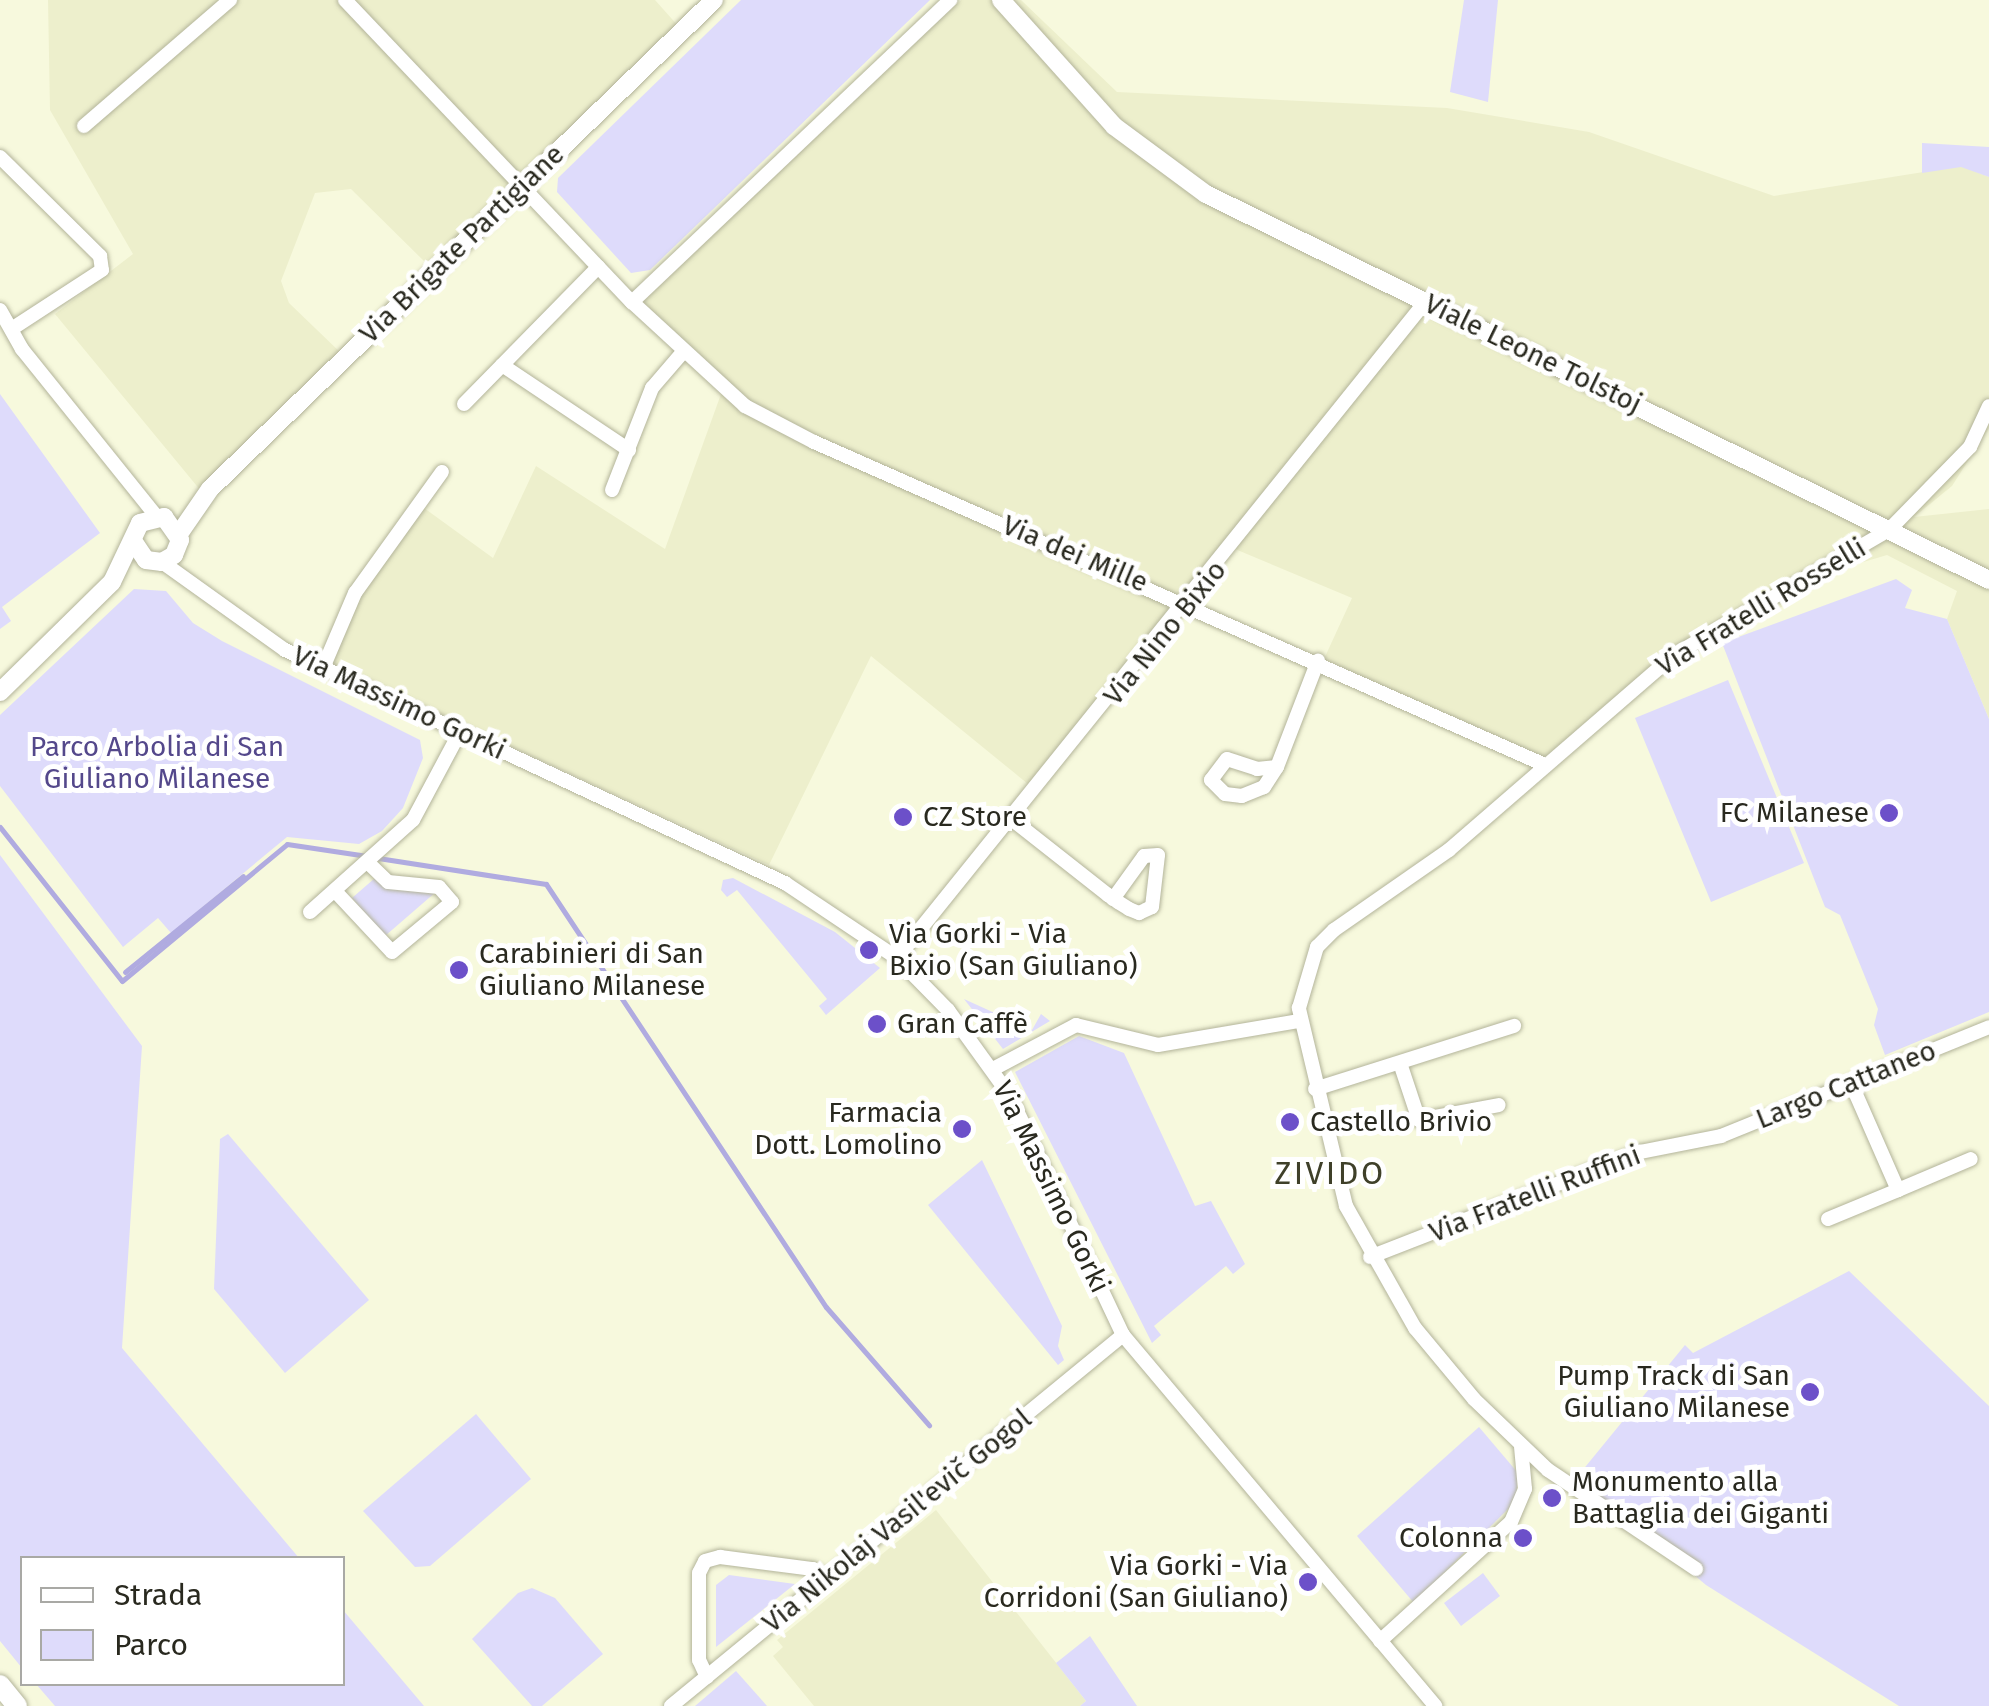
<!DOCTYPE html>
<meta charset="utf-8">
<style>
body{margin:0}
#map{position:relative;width:1989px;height:1706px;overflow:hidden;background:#f7f9dd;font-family:"Fira Sans",sans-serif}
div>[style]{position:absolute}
.built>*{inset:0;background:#edefcc}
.green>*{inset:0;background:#dedbfb}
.stream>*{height:5px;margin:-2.5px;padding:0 2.5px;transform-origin:2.5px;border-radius:2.5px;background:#b0abe0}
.roads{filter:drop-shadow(0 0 2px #b3b49a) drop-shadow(0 0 2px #b3b49a)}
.minor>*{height:14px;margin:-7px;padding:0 7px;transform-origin:7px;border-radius:7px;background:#fff}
.tertiary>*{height:18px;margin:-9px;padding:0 9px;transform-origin:9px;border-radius:9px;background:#fff}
.primary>*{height:20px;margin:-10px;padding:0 10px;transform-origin:10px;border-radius:10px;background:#fff}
.dots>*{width:28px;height:28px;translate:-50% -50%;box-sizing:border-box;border:5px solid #fff;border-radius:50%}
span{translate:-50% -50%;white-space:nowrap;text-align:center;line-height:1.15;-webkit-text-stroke:10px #fff;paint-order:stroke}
.street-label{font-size:28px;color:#29291f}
.park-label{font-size:28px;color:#54488b}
.poi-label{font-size:28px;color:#29291f}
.right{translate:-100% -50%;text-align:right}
.left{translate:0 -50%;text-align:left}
.quarter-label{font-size:32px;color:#3f4029;letter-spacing:2.5px}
.legend{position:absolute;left:20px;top:1556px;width:325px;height:130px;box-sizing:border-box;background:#fff;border:2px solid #a9a9a5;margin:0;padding:12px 18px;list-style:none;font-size:30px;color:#29291f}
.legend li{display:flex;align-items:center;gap:20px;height:50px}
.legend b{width:50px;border:2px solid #a9a9a5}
</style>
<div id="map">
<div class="built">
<div style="clip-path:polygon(48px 0,655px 0,680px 28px,429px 266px,351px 189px,315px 193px,281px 281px,289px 303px,342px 354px,201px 491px,55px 314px,133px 254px,50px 110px)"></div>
<div style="clip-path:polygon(961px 0,1021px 0,1117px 92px,1447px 108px,1589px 132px,1774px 196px,1961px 166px,1989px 177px,1989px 428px,1952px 486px,1914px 517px,1989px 509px,1989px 719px,1947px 619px,1957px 591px,1887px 555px,1850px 566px,1722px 643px,1716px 634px,1673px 657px,1550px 765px,1324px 659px,1352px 598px,1223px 544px,1028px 784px,871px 656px,769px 865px,332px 664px,359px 597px,424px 508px,493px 558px,536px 466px,665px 549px,725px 383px,641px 302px)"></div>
<div style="clip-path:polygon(936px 1510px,1086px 1701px,1080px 1706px,814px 1706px,773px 1656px,783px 1647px,777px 1640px)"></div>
</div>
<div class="green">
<div style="clip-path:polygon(741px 0,930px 0,650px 270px,631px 273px,557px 192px,558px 178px)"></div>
<div style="clip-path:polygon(1464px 0,1498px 0,1488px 102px,1450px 92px)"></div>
<div style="clip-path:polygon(1922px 143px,1989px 147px,1989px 177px,1961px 167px,1922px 173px)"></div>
<div style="clip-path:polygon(0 394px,100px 533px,2px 607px,11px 621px,0 629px)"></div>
<div style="clip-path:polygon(1896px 579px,1912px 590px,1905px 608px,1947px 619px,1989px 719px,1989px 1012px,1885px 1055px,1874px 1025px,1878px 1009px,1840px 915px,1825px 907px,1722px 643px)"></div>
<div style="clip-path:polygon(134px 589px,166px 591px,193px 623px,222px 641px,420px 740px,423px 758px,403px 808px,382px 831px,359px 844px,287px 837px,171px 933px,158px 918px,123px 947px,0 786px,0 715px)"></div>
<div style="clip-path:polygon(1728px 680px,1804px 863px,1711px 902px,1635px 718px)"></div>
<div style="clip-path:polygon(0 855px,142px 1046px,122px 1348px,299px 1558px,22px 1558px,22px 1668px,0 1641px)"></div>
<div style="clip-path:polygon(375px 878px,397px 890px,437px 891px,385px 936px,352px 898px)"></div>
<div style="clip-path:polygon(733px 878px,835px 932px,880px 968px,826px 1015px,819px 1006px,827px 999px,737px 890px,727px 897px,721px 890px,723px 880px)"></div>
<div style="clip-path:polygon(964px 999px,1032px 1030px,1041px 1014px,1050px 1021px,1003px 1049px)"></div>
<div style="clip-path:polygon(1079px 1036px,1124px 1053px,1195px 1206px,1211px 1201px,1245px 1264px,1233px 1274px,1226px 1266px,1154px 1326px,1161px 1335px,1152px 1343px,1015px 1072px)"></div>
<div style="clip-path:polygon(228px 1134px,369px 1300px,285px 1373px,214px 1289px,220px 1139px)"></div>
<div style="clip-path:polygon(982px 1160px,1062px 1326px,1058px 1346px,1064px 1360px,1058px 1365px,928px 1205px)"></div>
<div style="clip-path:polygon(1849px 1271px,1989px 1406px,1989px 1706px,1899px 1706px,1706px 1585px,1577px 1477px,1685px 1345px,1693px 1353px)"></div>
<div style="clip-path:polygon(476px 1414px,531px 1479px,430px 1566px,415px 1567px,363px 1511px)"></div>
<div style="clip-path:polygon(1479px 1427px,1518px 1473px,1516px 1501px,1414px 1603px,1357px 1536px)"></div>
<div style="clip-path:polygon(1483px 1573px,1500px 1596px,1461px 1626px,1444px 1603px)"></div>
<div style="clip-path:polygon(729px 1575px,795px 1584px,716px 1647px,716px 1585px)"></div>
<div style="clip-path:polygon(532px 1588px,555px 1598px,603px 1654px,542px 1706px,532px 1706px,472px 1639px,518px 1593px)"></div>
<div style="clip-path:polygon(343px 1610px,424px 1706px,55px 1706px,36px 1684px,342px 1684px)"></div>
<div style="clip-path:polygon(1090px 1636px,1137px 1706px,1080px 1706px,1086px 1701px,1056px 1663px)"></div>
<div style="clip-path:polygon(736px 1671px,767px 1706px,695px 1706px)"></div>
</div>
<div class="stream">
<div style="left:0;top:827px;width:196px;rotate:51.6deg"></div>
<div style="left:122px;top:981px;width:214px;rotate:-39.7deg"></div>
<div style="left:287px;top:844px;width:81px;rotate:8.5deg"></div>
<div style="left:378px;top:858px;width:170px;rotate:8.8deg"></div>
<div style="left:546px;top:884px;width:507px;rotate:56.5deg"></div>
<div style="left:826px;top:1307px;width:157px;rotate:48.9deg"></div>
<div style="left:125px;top:972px;width:152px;rotate:-39.1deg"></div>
</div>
<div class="roads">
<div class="minor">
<div style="left:345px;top:0;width:417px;rotate:46.5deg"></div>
<div style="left:632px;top:302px;width:154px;rotate:42.6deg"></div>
<div style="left:745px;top:406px;width:78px;rotate:27.6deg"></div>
<div style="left:814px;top:442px;width:799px;rotate:23.84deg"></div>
<div style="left:84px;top:126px;width:193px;rotate:-40.8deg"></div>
<div style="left:0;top:157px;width:141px;rotate:44.7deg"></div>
<div style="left:100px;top:256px;width:14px;rotate:82deg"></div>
<div style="left:102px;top:270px;width:106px;rotate:146.9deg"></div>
<div style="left:632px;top:302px;width:439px;rotate:-43.5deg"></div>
<div style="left:0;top:310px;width:45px;rotate:60.6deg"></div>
<div style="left:22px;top:349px;width:216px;rotate:51.2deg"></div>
<div style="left:502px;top:365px;width:153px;rotate:33.8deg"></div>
<div style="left:464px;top:404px;width:192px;rotate:-45.6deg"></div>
<div style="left:612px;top:490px;width:110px;rotate:-68.6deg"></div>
<div style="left:652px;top:388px;width:48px;rotate:-49.3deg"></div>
<div style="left:162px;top:562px;width:151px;rotate:35.6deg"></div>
<div style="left:285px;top:650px;width:552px;rotate:24.99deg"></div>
<div style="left:785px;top:883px;width:135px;rotate:33.8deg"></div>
<div style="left:897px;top:958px;width:73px;rotate:45.6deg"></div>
<div style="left:948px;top:1010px;width:106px;rotate:54.2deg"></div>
<div style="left:1010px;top:1096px;width:264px;rotate:64.7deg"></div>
<div style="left:1123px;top:1335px;width:485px;rotate:49.9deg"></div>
<div style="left:323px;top:668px;width:82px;rotate:-66.9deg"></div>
<div style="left:355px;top:593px;width:149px;rotate:-54.3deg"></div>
<div style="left:1277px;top:767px;width:24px;rotate:123deg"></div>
<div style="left:1264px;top:787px;width:24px;rotate:158deg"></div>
<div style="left:1242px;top:796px;width:17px;rotate:-173deg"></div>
<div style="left:1225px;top:794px;width:20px;rotate:-135deg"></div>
<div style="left:1211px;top:780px;width:26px;rotate:-53deg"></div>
<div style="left:1227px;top:759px;width:32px;rotate:18deg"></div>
<div style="left:1257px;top:769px;width:20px;rotate:-6deg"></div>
<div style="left:1277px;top:767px;width:114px;rotate:-68.9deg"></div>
<div style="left:1014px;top:821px;width:120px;rotate:38.2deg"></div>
<div style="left:1108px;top:895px;width:12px;rotate:35deg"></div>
<div style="left:1118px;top:902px;width:13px;rotate:32deg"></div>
<div style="left:1129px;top:909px;width:11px;rotate:22deg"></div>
<div style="left:1139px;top:913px;width:14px;rotate:-25deg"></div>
<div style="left:1152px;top:907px;width:52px;rotate:-83.4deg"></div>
<div style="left:1158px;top:855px;width:14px;rotate:176deg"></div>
<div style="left:1144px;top:856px;width:53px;rotate:125.8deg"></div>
<div style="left:335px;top:891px;width:83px;rotate:46.9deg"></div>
<div style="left:392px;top:952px;width:78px;rotate:-39.8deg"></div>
<div style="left:452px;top:902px;width:20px;rotate:-131deg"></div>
<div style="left:439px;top:887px;width:51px;rotate:-174.4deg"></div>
<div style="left:388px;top:882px;width:28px;rotate:-136deg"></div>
<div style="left:310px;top:912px;width:138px;rotate:-41.8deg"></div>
<div style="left:413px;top:820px;width:100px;rotate:-61.9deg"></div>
<div style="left:897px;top:958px;width:843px;rotate:-51.16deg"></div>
<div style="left:1400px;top:1063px;width:60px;rotate:71.6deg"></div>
<div style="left:1419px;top:1120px;width:81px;rotate:-10.6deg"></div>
<div style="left:993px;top:1069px;width:94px;rotate:-27.9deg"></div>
<div style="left:1076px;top:1025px;width:84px;rotate:13.7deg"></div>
<div style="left:1158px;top:1045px;width:142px;rotate:-9.7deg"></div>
<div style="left:1851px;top:1083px;width:117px;rotate:66.3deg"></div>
<div style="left:1898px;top:1190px;width:79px;rotate:-23deg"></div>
<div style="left:1315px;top:1089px;width:209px;rotate:-17.6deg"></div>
<div style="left:1828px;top:1219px;width:76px;rotate:-22.5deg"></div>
<div style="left:1370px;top:1257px;width:290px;rotate:-21.3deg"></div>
<div style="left:1640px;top:1152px;width:83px;rotate:-11.2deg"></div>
<div style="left:1721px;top:1136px;width:289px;rotate:-22.1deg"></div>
<div style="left:1696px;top:1569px;width:178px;rotate:-146.2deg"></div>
<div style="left:1548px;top:1470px;width:103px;rotate:-136.2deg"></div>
<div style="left:1474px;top:1399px;width:92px;rotate:-129.7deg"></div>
<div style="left:1415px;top:1328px;width:140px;rotate:-119.5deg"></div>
<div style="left:1346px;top:1206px;width:204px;rotate:-103.4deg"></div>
<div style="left:1299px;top:1008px;width:64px;rotate:-73.6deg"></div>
<div style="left:1317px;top:947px;width:24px;rotate:-45deg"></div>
<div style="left:1334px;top:930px;width:140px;rotate:-34.8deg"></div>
<div style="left:1449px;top:850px;width:298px;rotate:-40.9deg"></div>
<div style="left:1674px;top:655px;width:249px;rotate:-30.2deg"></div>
<div style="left:1889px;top:530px;width:116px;rotate:-45.7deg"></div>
<div style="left:1970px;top:447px;width:45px;rotate:-65.1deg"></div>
<div style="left:1380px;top:1641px;width:177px;rotate:-42.3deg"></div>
<div style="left:1511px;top:1522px;width:36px;rotate:-67deg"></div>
<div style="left:1525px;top:1489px;width:42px;rotate:-95.4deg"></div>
<div style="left:707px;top:1677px;width:19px;rotate:-115deg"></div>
<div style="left:699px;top:1660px;width:87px;rotate:-90deg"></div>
<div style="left:699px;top:1573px;width:13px;rotate:-63deg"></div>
<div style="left:705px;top:1561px;width:16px;rotate:-15deg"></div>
<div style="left:720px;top:1557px;width:94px;rotate:7.4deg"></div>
<div style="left:813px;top:1569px;width:17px;rotate:33deg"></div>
<div style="left:671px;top:1706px;width:585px;rotate:-39.38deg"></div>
</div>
<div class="tertiary">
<div style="left:1001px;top:0;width:169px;rotate:48.1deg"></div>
<div style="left:1114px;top:126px;width:114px;rotate:36.5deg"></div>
<div style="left:1206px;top:194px;width:873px;rotate:26.24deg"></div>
<div style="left:179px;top:534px;width:55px;rotate:-55.4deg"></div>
<div style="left:210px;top:489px;width:702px;rotate:-44.13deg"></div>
<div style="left:0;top:692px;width:157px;rotate:-44.5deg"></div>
<div style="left:112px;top:582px;width:65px;rotate:-64.6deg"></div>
<div style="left:140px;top:523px;width:25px;rotate:-14deg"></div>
<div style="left:164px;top:517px;width:28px;rotate:55deg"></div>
<div style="left:180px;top:540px;width:16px;rotate:112deg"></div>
<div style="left:174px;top:555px;width:14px;rotate:150deg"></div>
<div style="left:162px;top:562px;width:16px;rotate:-173deg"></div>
<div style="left:146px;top:560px;width:22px;rotate:-124deg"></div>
</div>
<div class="primary">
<div style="left:0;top:1685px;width:27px;rotate:51deg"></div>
</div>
</div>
<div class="dots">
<div style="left:1889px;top:813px;background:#6c50c9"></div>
<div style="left:903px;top:817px;background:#6c50c9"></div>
<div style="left:869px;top:950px;background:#6c50c9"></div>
<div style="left:459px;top:970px;background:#6c50c9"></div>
<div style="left:877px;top:1024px;background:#6c50c9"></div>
<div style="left:1290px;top:1122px;background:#6c50c9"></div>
<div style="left:962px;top:1129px;background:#6c50c9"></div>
<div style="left:1810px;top:1392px;background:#6c50c9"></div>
<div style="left:1552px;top:1498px;background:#6c50c9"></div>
<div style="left:1523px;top:1538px;background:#6c50c9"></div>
<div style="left:1308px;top:1582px;background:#6c50c9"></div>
</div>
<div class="street-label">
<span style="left:462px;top:244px;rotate:-44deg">Via Brigate Partigiane</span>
<span style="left:1533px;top:354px;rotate:26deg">Viale Leone Tolstoj</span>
<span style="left:1075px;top:554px;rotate:23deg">Via dei Mille</span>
<span style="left:1761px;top:607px;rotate:-31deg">Via Fratelli Rosselli</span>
<span style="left:1165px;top:633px;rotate:-51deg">Via Nino Bixio</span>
<span style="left:399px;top:703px;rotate:25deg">Via Massimo Gorki</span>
<span style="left:1846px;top:1085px;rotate:-22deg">Largo Cattaneo</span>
<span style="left:1051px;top:1187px;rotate:64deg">Via Massimo Gorki</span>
<span style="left:1535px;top:1194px;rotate:-21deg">Via Fratelli Ruffini</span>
<span style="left:897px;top:1521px;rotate:-39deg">Via Nikolaj Vasil'evič Gogol</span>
</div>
<div class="park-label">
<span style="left:157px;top:763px">Parco Arbolia di San<br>Giuliano Milanese</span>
</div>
<div class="poi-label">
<span class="right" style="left:1869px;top:813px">FC Milanese</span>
<span class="left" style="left:923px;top:817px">CZ Store</span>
<span class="left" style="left:889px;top:950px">Via Gorki - Via<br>Bixio (San Giuliano)</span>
<span class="left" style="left:479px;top:970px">Carabinieri di San<br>Giuliano Milanese</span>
<span class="left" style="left:897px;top:1024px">Gran Caffè</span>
<span class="right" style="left:942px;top:1129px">Farmacia<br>Dott. Lomolino</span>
<span class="left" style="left:1310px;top:1122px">Castello Brivio</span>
<span class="right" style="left:1790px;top:1392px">Pump Track di San<br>Giuliano Milanese</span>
<span class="left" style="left:1572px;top:1498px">Monumento alla<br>Battaglia dei Giganti</span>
<span class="right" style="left:1503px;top:1538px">Colonna</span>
<span class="right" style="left:1288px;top:1582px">Via Gorki - Via<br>Corridoni (San Giuliano)</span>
</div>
<div class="quarter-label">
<span style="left:1330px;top:1173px">ZIVIDO</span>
</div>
<ul class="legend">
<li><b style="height:12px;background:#fff"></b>Strada</li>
<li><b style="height:28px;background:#dedbfb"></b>Parco</li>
</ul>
</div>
